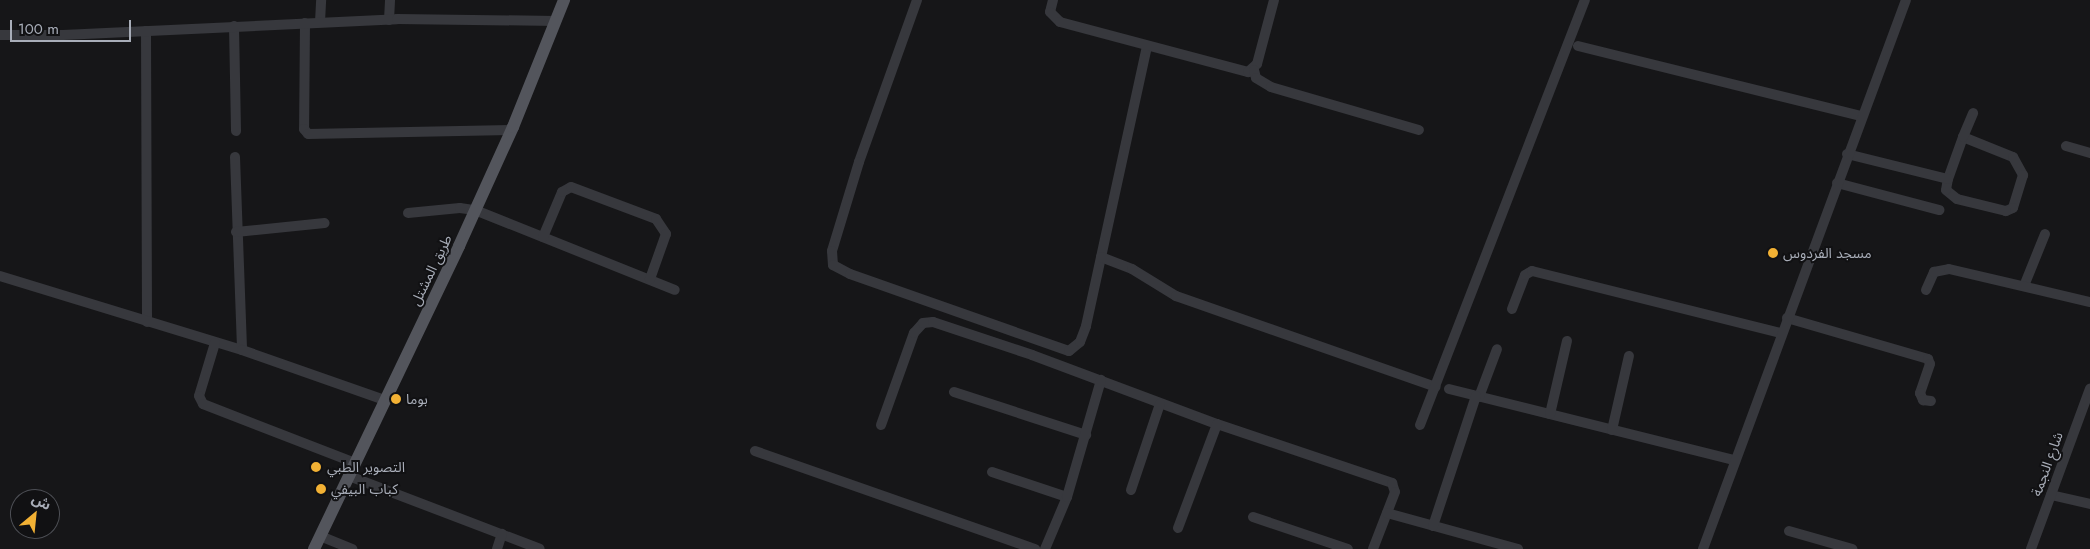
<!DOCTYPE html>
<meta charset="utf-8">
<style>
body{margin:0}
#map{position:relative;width:2090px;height:549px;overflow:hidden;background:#161618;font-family:Jost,"Noto Sans Arabic",sans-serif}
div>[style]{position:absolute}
.minor>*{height:10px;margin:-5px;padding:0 5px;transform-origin:5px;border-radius:5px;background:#37383d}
.major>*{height:12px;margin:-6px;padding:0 6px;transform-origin:6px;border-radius:6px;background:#53555c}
.dots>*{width:14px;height:14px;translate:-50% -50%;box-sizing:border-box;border:2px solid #111113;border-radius:50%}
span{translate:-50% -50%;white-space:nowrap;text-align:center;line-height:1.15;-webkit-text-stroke:4px #111113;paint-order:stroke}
.poi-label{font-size:14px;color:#a8adb8}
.left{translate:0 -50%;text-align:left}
.street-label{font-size:14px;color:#a8adb8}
.north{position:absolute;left:10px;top:489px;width:50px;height:50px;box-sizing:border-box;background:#111113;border:1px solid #4d4f55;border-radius:50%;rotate:28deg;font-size:14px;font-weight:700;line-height:20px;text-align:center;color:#a8adb8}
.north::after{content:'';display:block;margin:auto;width:18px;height:22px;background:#f2b134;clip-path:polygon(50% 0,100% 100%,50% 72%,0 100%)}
.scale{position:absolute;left:10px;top:20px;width:121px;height:22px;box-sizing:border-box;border:2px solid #a8adb8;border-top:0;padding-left:6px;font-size:15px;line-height:18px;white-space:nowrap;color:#a8adb8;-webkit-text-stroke:4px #111113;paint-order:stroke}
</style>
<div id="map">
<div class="minor">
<div style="left:917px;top:0;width:172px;rotate:109.7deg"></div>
<div style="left:859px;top:162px;width:93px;rotate:106.9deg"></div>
<div style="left:832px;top:251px;width:14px;rotate:86deg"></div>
<div style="left:833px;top:265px;width:19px;rotate:28deg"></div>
<div style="left:850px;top:274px;width:232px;rotate:19.4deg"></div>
<div style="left:1069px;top:351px;width:14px;rotate:-39deg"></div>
<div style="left:1080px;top:342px;width:17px;rotate:-69deg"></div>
<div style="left:1086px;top:326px;width:286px;rotate:-77.7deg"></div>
<div style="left:1053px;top:0;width:12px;rotate:104deg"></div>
<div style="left:1050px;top:12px;width:14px;rotate:45deg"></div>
<div style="left:1060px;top:22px;width:195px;rotate:14.9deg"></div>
<div style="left:1248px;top:72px;width:12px;rotate:-42deg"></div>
<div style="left:1257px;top:64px;width:66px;rotate:-75.1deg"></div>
<div style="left:389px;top:20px;width:20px;rotate:-87deg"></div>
<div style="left:320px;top:22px;width:22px;rotate:-87deg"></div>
<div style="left:305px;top:23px;width:106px;rotate:90.5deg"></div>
<div style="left:304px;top:129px;width:6px;rotate:51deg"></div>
<div style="left:308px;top:134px;width:203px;rotate:-1.1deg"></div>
<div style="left:234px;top:26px;width:105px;rotate:88.9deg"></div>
<div style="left:146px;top:31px;width:291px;rotate:89.8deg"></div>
<div style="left:0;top:35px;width:63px"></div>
<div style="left:63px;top:35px;width:334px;rotate:-2.7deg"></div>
<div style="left:397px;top:19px;width:159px;rotate:0.7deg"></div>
<div style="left:1578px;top:46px;width:292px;rotate:13.9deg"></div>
<div style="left:1254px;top:70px;width:8px;rotate:76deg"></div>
<div style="left:1256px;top:78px;width:17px;rotate:31deg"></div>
<div style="left:1271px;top:87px;width:154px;rotate:16.2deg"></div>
<div style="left:1963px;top:137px;width:54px;rotate:21.8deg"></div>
<div style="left:2013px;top:157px;width:21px;rotate:61deg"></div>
<div style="left:2023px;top:175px;width:34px;rotate:107deg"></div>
<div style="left:2013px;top:208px;width:8px;rotate:157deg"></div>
<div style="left:2006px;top:211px;width:50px;rotate:-166.2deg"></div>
<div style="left:1957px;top:199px;width:14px;rotate:-141deg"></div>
<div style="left:1946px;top:190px;width:11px;rotate:-80deg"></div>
<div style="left:1948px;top:179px;width:45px;rotate:-70.3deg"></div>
<div style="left:1963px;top:137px;width:26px;rotate:-67deg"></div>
<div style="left:2066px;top:146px;width:25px;rotate:16deg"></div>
<div style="left:1847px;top:154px;width:104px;rotate:13.9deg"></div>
<div style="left:235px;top:157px;width:193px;rotate:87.9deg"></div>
<div style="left:1837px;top:183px;width:106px;rotate:14.8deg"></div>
<div style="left:408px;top:213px;width:52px;rotate:-5.5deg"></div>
<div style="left:460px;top:208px;width:15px;rotate:8deg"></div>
<div style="left:475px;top:210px;width:215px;rotate:21.8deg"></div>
<div style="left:236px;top:232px;width:89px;rotate:-5.8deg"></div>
<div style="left:543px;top:237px;width:49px;rotate:-67.1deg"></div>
<div style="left:562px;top:192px;width:10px;rotate:-29deg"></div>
<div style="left:571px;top:187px;width:91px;rotate:20.6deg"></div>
<div style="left:656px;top:219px;width:18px;rotate:56deg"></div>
<div style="left:666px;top:234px;width:48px;rotate:109.6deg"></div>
<div style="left:1101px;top:257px;width:33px;rotate:21deg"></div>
<div style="left:1132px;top:269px;width:52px;rotate:31.5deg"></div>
<div style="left:1176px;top:296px;width:275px;rotate:19.3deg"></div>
<div style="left:0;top:276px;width:253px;rotate:17deg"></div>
<div style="left:242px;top:350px;width:151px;rotate:19.3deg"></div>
<div style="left:2024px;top:286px;width:56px;rotate:-68deg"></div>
<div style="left:1926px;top:290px;width:20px;rotate:-66deg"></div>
<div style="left:1934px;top:272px;width:15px;rotate:-11deg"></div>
<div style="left:1949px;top:269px;width:145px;rotate:13.2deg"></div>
<div style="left:1512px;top:309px;width:36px;rotate:-69deg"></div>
<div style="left:1525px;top:275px;width:8px;rotate:-30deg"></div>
<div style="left:1532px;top:271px;width:257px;rotate:14deg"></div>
<div style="left:1787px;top:318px;width:147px;rotate:16.2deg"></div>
<div style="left:1928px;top:359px;width:5px;rotate:68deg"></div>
<div style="left:1930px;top:364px;width:31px;rotate:109deg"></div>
<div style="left:1920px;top:393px;width:8px;rotate:67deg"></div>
<div style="left:1923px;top:400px;width:8px;rotate:7deg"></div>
<div style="left:215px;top:343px;width:55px;rotate:106.8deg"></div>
<div style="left:199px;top:396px;width:9px;rotate:63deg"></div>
<div style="left:203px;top:404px;width:163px;rotate:21.2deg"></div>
<div style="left:1449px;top:389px;width:294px;rotate:14deg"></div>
<div style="left:954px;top:392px;width:139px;rotate:18deg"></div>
<div style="left:1479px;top:397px;width:51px;rotate:-69.4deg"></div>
<div style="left:1550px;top:414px;width:75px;rotate:-76.9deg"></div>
<div style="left:881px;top:425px;width:98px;rotate:-70.3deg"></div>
<div style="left:914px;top:333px;width:13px;rotate:-48deg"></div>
<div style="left:923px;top:323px;width:10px;rotate:-6deg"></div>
<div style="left:933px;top:322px;width:104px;rotate:18.4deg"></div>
<div style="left:1032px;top:355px;width:197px;rotate:20.5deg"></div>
<div style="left:1217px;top:424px;width:185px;rotate:18.6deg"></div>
<div style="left:1392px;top:483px;width:9px;rotate:72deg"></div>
<div style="left:1395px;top:492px;width:61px;rotate:111.1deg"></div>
<div style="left:1420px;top:425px;width:456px;rotate:-68.8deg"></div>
<div style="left:1612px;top:430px;width:76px;rotate:-77.1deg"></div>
<div style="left:755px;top:451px;width:297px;rotate:19.3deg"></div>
<div style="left:992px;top:472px;width:79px;rotate:18.4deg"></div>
<div style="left:349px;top:476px;width:204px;rotate:20.9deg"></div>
<div style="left:1131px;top:490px;width:91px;rotate:-71.4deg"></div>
<div style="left:2051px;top:495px;width:40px;rotate:13deg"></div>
<div style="left:1387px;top:513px;width:136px;rotate:15.4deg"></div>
<div style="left:1253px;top:517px;width:100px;rotate:18.6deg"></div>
<div style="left:1433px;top:526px;width:137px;rotate:-71.7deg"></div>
<div style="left:1178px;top:528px;width:111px;rotate:-69.4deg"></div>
<div style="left:1789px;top:531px;width:66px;rotate:15.9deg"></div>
<div style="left:320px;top:536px;width:35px;rotate:22deg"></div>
<div style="left:497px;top:549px;width:16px;rotate:-72deg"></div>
<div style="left:1045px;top:549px;width:56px;rotate:-67.1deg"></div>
<div style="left:1067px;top:497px;width:122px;rotate:-73.8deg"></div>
<div style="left:1703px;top:549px;width:585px;rotate:-69.71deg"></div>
<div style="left:2031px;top:549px;width:171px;rotate:-69.8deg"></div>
</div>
<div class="major">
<div style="left:314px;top:549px;width:336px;rotate:-64.4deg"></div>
<div style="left:459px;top:246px;width:131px;rotate:-65.6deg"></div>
<div style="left:513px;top:127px;width:137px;rotate:-68.1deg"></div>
</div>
<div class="dots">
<div style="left:1773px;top:253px;background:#f2b134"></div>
<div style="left:396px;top:399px;background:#f2b134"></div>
<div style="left:316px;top:467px;background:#f2b134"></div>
<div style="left:321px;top:489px;background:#f2b134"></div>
</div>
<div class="poi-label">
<span class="left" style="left:1783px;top:253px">مسجد الفردوس</span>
<span class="left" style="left:406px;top:399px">بوما</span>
<span class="left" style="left:327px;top:467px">التصوير الطبي</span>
<span class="left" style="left:331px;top:489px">كباب البيفي</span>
</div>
<div class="street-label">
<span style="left:431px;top:270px;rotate:-64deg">طريق المشتل</span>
<span style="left:2047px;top:464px;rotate:-70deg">شارع النجمة</span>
</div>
<div class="north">ش</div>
<div class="scale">100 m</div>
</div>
